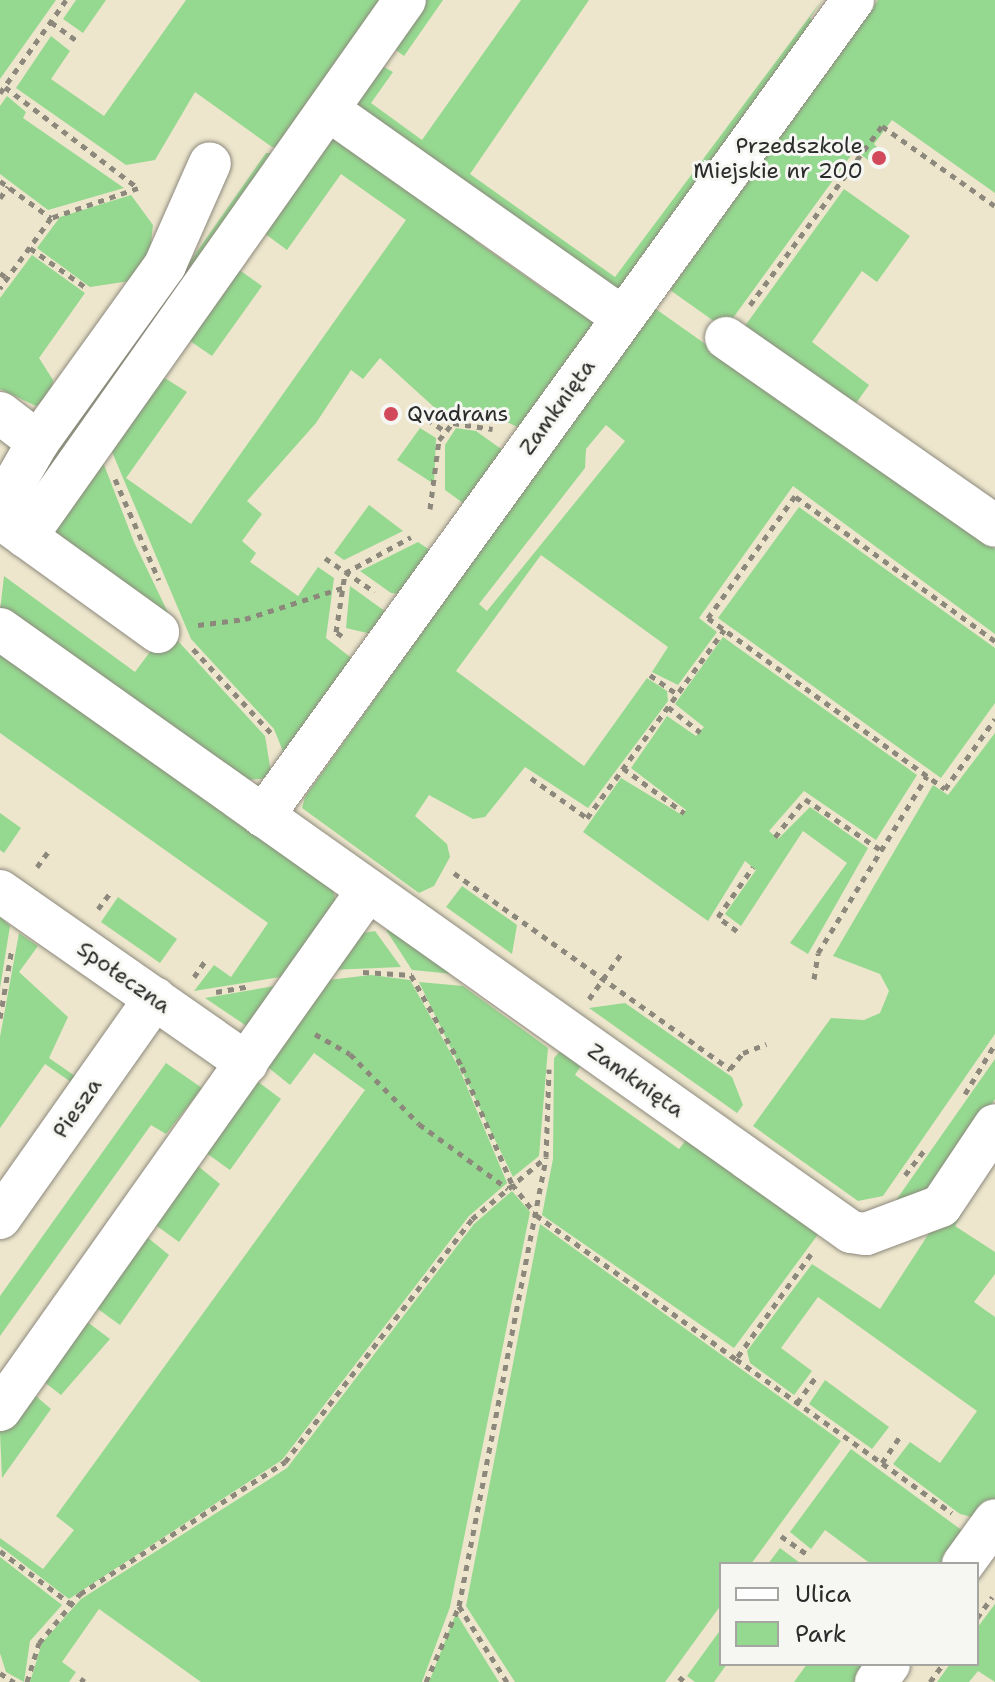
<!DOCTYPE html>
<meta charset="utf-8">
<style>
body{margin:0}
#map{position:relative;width:995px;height:1682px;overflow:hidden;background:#ede6cd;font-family:"Shantell Sans",sans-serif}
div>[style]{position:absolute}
.green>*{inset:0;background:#95d890}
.path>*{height:5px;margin-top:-2.5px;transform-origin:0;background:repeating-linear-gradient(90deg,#8c887c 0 6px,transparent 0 12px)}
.roads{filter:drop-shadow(0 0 2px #8c887c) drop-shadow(0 0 2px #8c887c)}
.minor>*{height:42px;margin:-21px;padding:0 21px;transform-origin:21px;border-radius:21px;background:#fff}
.dots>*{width:22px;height:22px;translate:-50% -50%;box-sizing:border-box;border:4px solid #f6f6f2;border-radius:50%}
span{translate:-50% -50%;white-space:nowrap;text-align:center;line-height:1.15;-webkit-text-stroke:6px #f6f6f2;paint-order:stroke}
.poi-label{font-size:22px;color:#2b2b2b}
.right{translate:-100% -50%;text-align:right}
.left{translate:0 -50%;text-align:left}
.street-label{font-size:22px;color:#2b2b2b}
.legend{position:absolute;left:719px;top:1562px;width:260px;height:104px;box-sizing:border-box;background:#f6f6f2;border:2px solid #a5a5a2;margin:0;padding:10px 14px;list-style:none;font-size:24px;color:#2b2b2b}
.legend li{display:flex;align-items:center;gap:16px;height:40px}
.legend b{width:40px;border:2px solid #a5a5a2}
</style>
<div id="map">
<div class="green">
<div style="clip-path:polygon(0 0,56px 0,0 79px)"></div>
<div style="clip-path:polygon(76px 0,106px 0,83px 33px,63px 19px)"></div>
<div style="clip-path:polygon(186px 0,387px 0,285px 146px,272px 147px,195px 92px,155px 160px,126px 165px,16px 88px,51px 36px,70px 51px,51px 79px,104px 116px)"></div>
<div style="clip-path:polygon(420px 0,443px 0,404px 56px,389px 45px)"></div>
<div style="clip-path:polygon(521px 0,589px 0,470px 174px,615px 277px,822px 0,810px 18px,816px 26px,621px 299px,351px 113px,375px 62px,393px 72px,371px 103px,422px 140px)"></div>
<div style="clip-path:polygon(878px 0,995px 0,995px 193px,892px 120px,874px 144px,881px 151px,872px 163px,855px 150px,725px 329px,670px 290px)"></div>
<div style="clip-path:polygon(7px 96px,26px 112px,23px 118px,124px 188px,48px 210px,0 174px,0 106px)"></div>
<div style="clip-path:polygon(333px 135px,473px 227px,474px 240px,549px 293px,603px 315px,526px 431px,486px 412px,482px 419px,446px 418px,380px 358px,363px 379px,351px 370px,316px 423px,247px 501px,262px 514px,242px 541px,256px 553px,250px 562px,298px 596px,318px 567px,334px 578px,326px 638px,359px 664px,288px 764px,274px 729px,191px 639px,110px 447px,160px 375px,187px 392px,126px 478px,191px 524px,406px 220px,341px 174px,287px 250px,264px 233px)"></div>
<div style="clip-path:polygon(266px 153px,282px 153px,35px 504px,27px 494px)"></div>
<div style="clip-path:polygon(844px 189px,910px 236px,877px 282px,862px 271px,812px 342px,869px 385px,847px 416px,739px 334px)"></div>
<div style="clip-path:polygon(131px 195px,153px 225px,150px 252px,130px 281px,90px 287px,37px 248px,60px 217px)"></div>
<div style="clip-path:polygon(32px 255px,85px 293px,39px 358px,53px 380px,52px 395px,36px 406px,0 389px,0 298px)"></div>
<div style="clip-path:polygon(238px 269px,262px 286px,212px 356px,187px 339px)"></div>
<div style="clip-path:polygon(evenodd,653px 307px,995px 549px,995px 634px,793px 486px,699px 618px,717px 632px,678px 685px,652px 672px,668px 647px,541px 555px,456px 671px,584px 766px,647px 678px,667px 691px,668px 701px,588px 808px,525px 767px,485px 817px,473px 819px,429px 795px,415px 816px,447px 844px,450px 857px,434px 886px,419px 893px,302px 808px,305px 797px,653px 307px,606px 425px,625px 441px,487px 611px,479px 604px,585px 468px,586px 449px,606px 425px)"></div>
<div style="clip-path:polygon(420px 428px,436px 438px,434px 484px,397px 460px)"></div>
<div style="clip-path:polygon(456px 428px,476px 431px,504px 451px,470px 508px,445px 490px,445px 445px)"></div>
<div style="clip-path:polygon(101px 457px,134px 542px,172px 621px,48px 529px)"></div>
<div style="clip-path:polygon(369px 505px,403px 531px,344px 560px,334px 553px)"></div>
<div style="clip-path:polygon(799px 507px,995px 648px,995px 703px,941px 778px,718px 618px)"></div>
<div style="clip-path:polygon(418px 542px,437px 555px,408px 595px,391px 593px,360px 571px)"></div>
<div style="clip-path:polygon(4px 576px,135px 672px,167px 629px,265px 736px,272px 778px,234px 781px,0 611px)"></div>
<div style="clip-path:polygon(350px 586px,393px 617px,380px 636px,346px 628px)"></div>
<div style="clip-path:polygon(723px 637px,917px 775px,876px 840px,804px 791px,769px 831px,778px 839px,810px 807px,868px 848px,808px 954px,790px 943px,847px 863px,803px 831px,741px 926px,725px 914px,756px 870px,745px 861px,708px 921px,583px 832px,621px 778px,682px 815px,686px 810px,631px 768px,667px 716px,696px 736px,704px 727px,675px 704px)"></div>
<div style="clip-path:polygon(0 646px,332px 885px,337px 907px,293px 975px,194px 991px,214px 965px,231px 977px,268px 923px,0 733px)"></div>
<div style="clip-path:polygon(995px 733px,995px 1034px,883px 1196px,858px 1201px,753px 1126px,831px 1018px,864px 1020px,880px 1013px,889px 991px,880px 974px,833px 956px,933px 785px,948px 795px)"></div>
<div style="clip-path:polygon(0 813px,21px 828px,4px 853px,0 850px)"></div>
<div style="clip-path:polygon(462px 886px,517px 925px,512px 954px,446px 907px)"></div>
<div style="clip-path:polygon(118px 897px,177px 939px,160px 963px,101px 922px)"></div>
<div style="clip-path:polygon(0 917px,10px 926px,0 988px)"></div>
<div style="clip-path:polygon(399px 929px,464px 975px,412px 970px,386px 930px)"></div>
<div style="clip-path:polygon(375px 931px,401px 967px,329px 970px,357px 934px)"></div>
<div style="clip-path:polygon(19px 933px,38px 946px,19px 972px,68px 1017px,49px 1058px,75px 1076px,71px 1082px,45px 1064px,0 1128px,0 1037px)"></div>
<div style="clip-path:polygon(371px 975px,410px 980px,459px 1068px,507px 1183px,469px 1216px,282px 1460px,69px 1599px,0 1546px,0 1538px,43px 1569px,74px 1530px,56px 1516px,365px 1090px,314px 1053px,290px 1085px,264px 1064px,328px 980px)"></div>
<div style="clip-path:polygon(419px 982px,463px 986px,548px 1048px,539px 1156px,513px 1177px)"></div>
<div style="clip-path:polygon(286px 984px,248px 1027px,205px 998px)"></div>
<div style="clip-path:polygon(625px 1003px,732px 1077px,743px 1105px,737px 1113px,589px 1008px)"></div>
<div style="clip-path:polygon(564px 1047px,584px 1061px,575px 1075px,679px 1149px,690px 1135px,822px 1229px,734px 1348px,542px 1215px,553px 1159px,554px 1058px)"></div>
<div style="clip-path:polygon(995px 1059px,995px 1099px,941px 1189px,892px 1206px)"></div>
<div style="clip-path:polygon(166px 1063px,202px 1088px,166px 1134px,151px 1125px,0 1336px,0 1296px)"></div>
<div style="clip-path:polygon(253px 1078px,281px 1099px,230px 1170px,202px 1150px)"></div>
<div style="clip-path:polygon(193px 1162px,220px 1184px,179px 1242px,150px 1221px)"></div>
<div style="clip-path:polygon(512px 1191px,530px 1212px,450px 1607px,422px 1682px,201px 1682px,99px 1609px,62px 1662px,76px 1672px,69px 1682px,30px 1682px,42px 1643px,81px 1599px,287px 1468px,474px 1224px)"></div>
<div style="clip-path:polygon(966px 1206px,955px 1226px,995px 1252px,995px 1274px,974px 1302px,995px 1317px,995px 1498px,979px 1519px,960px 1514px,893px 1464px,910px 1442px,940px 1463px,977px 1411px,818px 1297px,781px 1348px,812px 1371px,794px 1395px,750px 1363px,747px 1351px,812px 1264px,880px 1309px,933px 1227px)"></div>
<div style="clip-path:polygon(540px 1224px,841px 1441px,751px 1564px,721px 1564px,721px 1605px,665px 1682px,515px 1682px,466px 1606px)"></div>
<div style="clip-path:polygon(142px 1233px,169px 1255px,120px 1325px,91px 1304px)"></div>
<div style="clip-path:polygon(82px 1318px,110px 1339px,61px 1395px,39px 1378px)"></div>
<div style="clip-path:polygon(825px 1380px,889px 1427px,872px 1449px,809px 1404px)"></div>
<div style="clip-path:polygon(30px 1391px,51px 1409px,2px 1478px,0 1432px)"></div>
<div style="clip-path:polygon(851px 1449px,967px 1534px,945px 1564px,871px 1564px,825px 1530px,811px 1549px,790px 1532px)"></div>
<div style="clip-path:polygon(780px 1548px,800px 1563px,799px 1564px,768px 1564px)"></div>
<div style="clip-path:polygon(0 1557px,62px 1605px,30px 1641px,24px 1682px,6px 1672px,0 1653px)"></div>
<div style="clip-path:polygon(995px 1604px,995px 1682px,978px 1671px,969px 1682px,937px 1682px,950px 1664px,977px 1664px,977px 1628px)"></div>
<div style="clip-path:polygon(456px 1613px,499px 1682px,429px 1682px)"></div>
<div style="clip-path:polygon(721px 1629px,721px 1664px,727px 1664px,714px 1682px,695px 1682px,687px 1676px)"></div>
<div style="clip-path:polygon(807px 1664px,871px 1664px,858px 1682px,794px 1682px)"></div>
</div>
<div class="path">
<div style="left:51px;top:22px;width:32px;rotate:36deg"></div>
<div style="left:5px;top:87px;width:167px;rotate:37.2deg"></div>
<div style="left:138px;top:188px;width:92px;rotate:161deg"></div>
<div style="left:0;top:93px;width:114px;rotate:-54.6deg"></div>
<div style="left:0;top:181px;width:63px;rotate:36deg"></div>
<div style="left:51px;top:218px;width:87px;rotate:126.1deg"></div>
<div style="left:0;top:198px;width:14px;rotate:-54deg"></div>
<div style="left:30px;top:248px;width:71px;rotate:35.3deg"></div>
<div style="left:0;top:273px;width:9px;rotate:36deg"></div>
<div style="left:750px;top:305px;width:222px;rotate:-53.6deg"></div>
<div style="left:882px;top:126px;width:138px;rotate:35.3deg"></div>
<div style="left:427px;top:419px;width:23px;rotate:34deg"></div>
<div style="left:115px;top:479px;width:110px;rotate:66.5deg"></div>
<div style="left:430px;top:509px;width:70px;rotate:-82.6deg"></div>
<div style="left:439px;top:440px;width:22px;rotate:-51deg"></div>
<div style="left:453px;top:423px;width:40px;rotate:8.5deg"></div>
<div style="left:325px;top:558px;width:60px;rotate:34.2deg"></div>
<div style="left:198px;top:625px;width:47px;rotate:-7.3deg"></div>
<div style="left:245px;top:619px;width:102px;rotate:-17.7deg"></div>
<div style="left:342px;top:636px;width:7px;rotate:-146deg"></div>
<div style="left:336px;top:632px;width:60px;rotate:-81.3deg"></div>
<div style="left:345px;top:573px;width:75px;rotate:-28.6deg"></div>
<div style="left:995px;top:641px;width:247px;rotate:-144.1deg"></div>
<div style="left:795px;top:496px;width:150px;rotate:125.5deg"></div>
<div style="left:708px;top:618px;width:292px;rotate:35.8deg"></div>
<div style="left:945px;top:789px;width:86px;rotate:-54.5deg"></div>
<div style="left:193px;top:649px;width:115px;rotate:47.1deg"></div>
<div style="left:650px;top:675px;width:33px;rotate:35deg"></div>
<div style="left:668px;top:707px;width:41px;rotate:38deg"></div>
<div style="left:623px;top:768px;width:76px;rotate:36.4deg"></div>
<div style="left:531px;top:778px;width:69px;rotate:35.5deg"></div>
<div style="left:587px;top:818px;width:233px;rotate:-53.9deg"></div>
<div style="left:775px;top:837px;width:48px;rotate:-51.7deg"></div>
<div style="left:805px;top:799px;width:92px;rotate:33.9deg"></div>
<div style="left:37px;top:867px;width:22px;rotate:-54deg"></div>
<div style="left:454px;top:873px;width:339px;rotate:35.4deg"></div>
<div style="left:730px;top:1069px;width:21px;rotate:-51deg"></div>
<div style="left:743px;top:1053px;width:25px;rotate:-21deg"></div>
<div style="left:98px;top:909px;width:21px;rotate:-53deg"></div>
<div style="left:737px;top:931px;width:24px;rotate:-144deg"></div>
<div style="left:718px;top:917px;width:61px;rotate:-55deg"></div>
<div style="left:363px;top:972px;width:49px;rotate:3.5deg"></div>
<div style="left:411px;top:975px;width:105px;rotate:61deg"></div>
<div style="left:462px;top:1067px;width:127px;rotate:66.9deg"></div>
<div style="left:512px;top:1184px;width:39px;rotate:52deg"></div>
<div style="left:536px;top:1215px;width:246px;rotate:35.8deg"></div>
<div style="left:194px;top:977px;width:21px;rotate:-55deg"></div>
<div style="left:814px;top:979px;width:26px;rotate:-81deg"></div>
<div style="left:818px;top:953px;width:208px;rotate:-58.4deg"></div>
<div style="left:216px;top:992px;width:35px;rotate:-10deg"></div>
<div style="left:589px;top:999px;width:55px;rotate:-54.6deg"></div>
<div style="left:0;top:1018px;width:71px;rotate:-80.3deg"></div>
<div style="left:315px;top:1034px;width:40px;rotate:29.7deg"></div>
<div style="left:350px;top:1054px;width:98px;rotate:45.4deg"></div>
<div style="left:419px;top:1124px;width:110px;rotate:36.1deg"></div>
<div style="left:965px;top:1094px;width:58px;rotate:-59deg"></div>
<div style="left:905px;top:1175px;width:34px;rotate:-52deg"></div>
<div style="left:811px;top:1254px;width:129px;rotate:125.5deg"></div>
<div style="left:736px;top:1359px;width:265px;rotate:35.5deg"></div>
<div style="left:797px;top:1403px;width:34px;rotate:-54deg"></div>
<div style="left:882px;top:1463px;width:34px;rotate:-56deg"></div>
<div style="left:781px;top:1536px;width:32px;rotate:35deg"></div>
<div style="left:0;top:1551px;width:89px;rotate:36.7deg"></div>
<div style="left:977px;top:1618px;width:26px;rotate:-54deg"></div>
<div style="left:0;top:1673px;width:17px;rotate:33deg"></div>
<div style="left:679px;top:1677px;width:8px;rotate:40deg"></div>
<div style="left:27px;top:1682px;width:41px;rotate:-72.9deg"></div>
<div style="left:39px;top:1643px;width:64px;rotate:-50.1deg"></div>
<div style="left:80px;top:1594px;width:244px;rotate:-32.8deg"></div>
<div style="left:285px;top:1462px;width:307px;rotate:-52.4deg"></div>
<div style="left:472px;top:1219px;width:95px;rotate:-39.9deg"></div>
<div style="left:81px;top:1682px;width:5px;rotate:-53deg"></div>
<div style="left:426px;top:1682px;width:83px;rotate:-66.5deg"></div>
<div style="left:507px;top:1682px;width:90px;rotate:-122.3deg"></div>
<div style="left:459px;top:1606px;width:457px;rotate:-79deg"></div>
<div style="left:546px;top:1157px;width:88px;rotate:-88deg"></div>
<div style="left:930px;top:1682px;width:22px;rotate:-54deg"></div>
</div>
<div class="roads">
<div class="minor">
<div style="left:330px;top:111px;width:357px;rotate:35.2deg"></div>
<div style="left:726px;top:338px;width:328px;rotate:34.9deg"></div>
<div style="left:0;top:413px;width:48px;rotate:37.3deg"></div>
<div style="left:38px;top:442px;width:76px;rotate:119.9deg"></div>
<div style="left:38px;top:442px;width:218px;rotate:-54.3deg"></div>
<div style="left:165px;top:265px;width:111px;rotate:-66.2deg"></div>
<div style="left:0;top:518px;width:195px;rotate:35.8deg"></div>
<div style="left:26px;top:537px;width:657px;rotate:-54.79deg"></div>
<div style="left:0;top:629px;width:1043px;rotate:35.32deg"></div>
<div style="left:851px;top:1232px;width:15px;rotate:8deg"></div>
<div style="left:866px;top:1234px;width:80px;rotate:-20.5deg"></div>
<div style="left:941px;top:1206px;width:97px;rotate:-56.3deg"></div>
<div style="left:263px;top:816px;width:1007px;rotate:-54.13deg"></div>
<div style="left:0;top:891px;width:301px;rotate:34.9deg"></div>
<div style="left:0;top:1218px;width:269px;rotate:-54.8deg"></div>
<div style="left:0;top:1410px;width:637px;rotate:-54.71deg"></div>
<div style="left:963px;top:1564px;width:54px;rotate:-54deg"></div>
<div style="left:876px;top:1682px;width:22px;rotate:-54deg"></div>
</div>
</div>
<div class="dots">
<div style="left:879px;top:158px;background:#d1495b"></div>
<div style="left:391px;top:414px;background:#d1495b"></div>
</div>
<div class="poi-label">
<span class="right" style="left:863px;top:158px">Przedszkole<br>Miejskie nr 200</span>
<span class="left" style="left:407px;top:414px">Qvadrans</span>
</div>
<div class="street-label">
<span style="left:557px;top:407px;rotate:-54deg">Zamknięta</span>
<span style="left:124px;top:977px;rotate:35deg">Społeczna</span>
<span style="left:636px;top:1080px;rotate:35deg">Zamknięta</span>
<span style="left:77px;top:1108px;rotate:-55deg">Piesza</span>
</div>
<ul class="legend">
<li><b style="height:10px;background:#fff"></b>Ulica</li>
<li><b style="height:22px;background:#95d890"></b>Park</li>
</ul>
</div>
